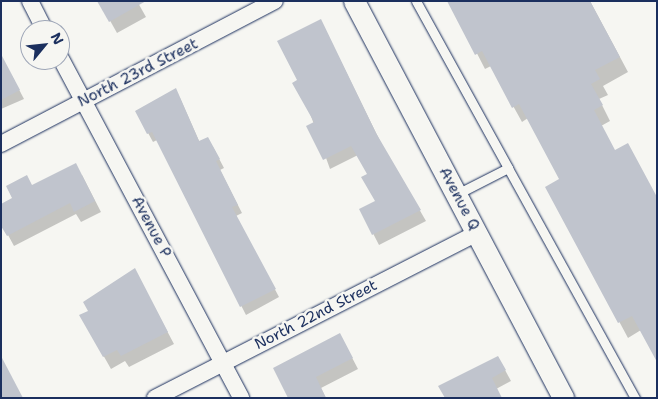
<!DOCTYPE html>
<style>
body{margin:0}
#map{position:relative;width:658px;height:399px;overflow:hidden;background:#f6f6f2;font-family:"Shantell Sans",sans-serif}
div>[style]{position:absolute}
.shadow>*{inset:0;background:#0003}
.building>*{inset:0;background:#c0c4cd}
.roads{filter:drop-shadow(0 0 1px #1b2f5e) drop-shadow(0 0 1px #1b2f5e)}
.service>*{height:9px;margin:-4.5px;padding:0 4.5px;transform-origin:4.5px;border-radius:4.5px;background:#f6f6f2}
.minor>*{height:16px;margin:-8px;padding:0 8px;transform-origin:8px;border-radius:8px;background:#f6f6f2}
.tertiary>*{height:21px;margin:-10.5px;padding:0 10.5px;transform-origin:10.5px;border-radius:10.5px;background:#f6f6f2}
span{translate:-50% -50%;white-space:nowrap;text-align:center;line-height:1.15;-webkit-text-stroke:5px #f6f6f2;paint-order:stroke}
.street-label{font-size:15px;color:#1b2f5e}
.frame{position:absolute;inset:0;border:2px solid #1b2f5e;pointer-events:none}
.north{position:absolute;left:20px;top:20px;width:50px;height:50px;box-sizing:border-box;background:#f6f6f2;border:1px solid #9ea6b7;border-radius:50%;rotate:62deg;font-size:14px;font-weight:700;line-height:20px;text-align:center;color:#1b2f5e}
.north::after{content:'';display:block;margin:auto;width:18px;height:22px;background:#1b2f5e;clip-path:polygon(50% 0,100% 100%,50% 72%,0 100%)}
</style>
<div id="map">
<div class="shadow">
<div style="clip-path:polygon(99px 1px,137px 1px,146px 17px,117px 33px)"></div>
<div style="clip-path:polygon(450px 1px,590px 1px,628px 72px,603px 86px,608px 95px,599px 99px,610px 121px,601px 126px,641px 330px,628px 338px,547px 187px,561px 180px,528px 118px,522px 122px,491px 66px,485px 69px)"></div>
<div style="clip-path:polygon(321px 21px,382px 145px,426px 221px,379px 245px,361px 210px,377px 201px,368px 174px,358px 155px,330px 169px,298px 80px)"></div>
<div style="clip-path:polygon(1px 71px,12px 76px,24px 99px,1px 109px)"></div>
<div style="clip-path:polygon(180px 98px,200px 143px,213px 147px,224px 168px,220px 170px,242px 213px,236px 216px,279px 297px,246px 315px,157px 140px,153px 142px,136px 111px)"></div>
<div style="clip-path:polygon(82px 175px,101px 212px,81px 222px,76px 214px,14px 246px,8px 235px,14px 198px,32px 187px)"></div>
<div style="clip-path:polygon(141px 282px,174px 344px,129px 367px,125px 361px,111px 369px,81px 316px)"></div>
<div style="clip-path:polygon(346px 346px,358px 369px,321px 388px,326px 398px,291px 398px)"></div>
<div style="clip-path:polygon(498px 357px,511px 381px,496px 389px,446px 398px)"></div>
</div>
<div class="building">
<div style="clip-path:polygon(97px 1px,146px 1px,109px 22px)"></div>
<div style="clip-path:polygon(447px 1px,590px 1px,620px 57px,595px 70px,600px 79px,591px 84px,603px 105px,594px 110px,615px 150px,628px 143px,657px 197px,657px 362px,632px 316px,618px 323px,545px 187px,559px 179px,519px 104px,512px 108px,482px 51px,475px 55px)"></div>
<div style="clip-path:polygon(321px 19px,376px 133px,421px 210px,372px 235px,359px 209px,375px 201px,361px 177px,367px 174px,351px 146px,323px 160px,306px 126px,314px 122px,292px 83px,297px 80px,277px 41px)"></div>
<div style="clip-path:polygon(1px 54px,20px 90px,1px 100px)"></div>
<div style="clip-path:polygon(176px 88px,199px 141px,208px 137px,220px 159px,216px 161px,238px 205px,232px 207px,276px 289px,240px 307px,152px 132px,147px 134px,135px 111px)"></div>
<div style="clip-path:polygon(76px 163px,95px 201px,74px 212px,70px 203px,7px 236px,1px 226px,1px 204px,12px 198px,6px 186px,27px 175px,32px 185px)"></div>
<div style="clip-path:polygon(135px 268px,168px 332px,121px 356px,117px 350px,103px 357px,79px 315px,88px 311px,83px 302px)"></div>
<div style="clip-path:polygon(340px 333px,353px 358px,316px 377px,326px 398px,288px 398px,273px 368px)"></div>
<div style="clip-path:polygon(1px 356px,23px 398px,1px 398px)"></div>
<div style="clip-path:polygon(498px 356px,506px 370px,492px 378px,502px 398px,445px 398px,438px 386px)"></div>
</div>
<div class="roads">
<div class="service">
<div style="left:416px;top:1px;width:191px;rotate:61.1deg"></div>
<div style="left:508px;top:168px;width:57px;rotate:153deg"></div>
<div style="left:508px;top:168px;width:263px;rotate:61.1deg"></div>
</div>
<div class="minor">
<div style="left:30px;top:1px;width:33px;rotate:63deg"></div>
<div style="left:60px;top:57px;width:386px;rotate:62deg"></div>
<div style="left:1px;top:144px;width:309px;rotate:-27.6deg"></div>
<div style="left:155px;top:398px;width:362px;rotate:-27.1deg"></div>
</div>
<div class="tertiary">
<div style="left:354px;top:1px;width:449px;rotate:62.2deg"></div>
</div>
</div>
<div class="street-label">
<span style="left:138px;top:73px;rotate:-27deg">North 23rd Street</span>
<span style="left:459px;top:199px;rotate:62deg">Avenue Q</span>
<span style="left:151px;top:227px;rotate:62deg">Avenue P</span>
<span style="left:316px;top:315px;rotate:-27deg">North 22nd Street</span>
</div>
<div class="frame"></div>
<div class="north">N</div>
</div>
